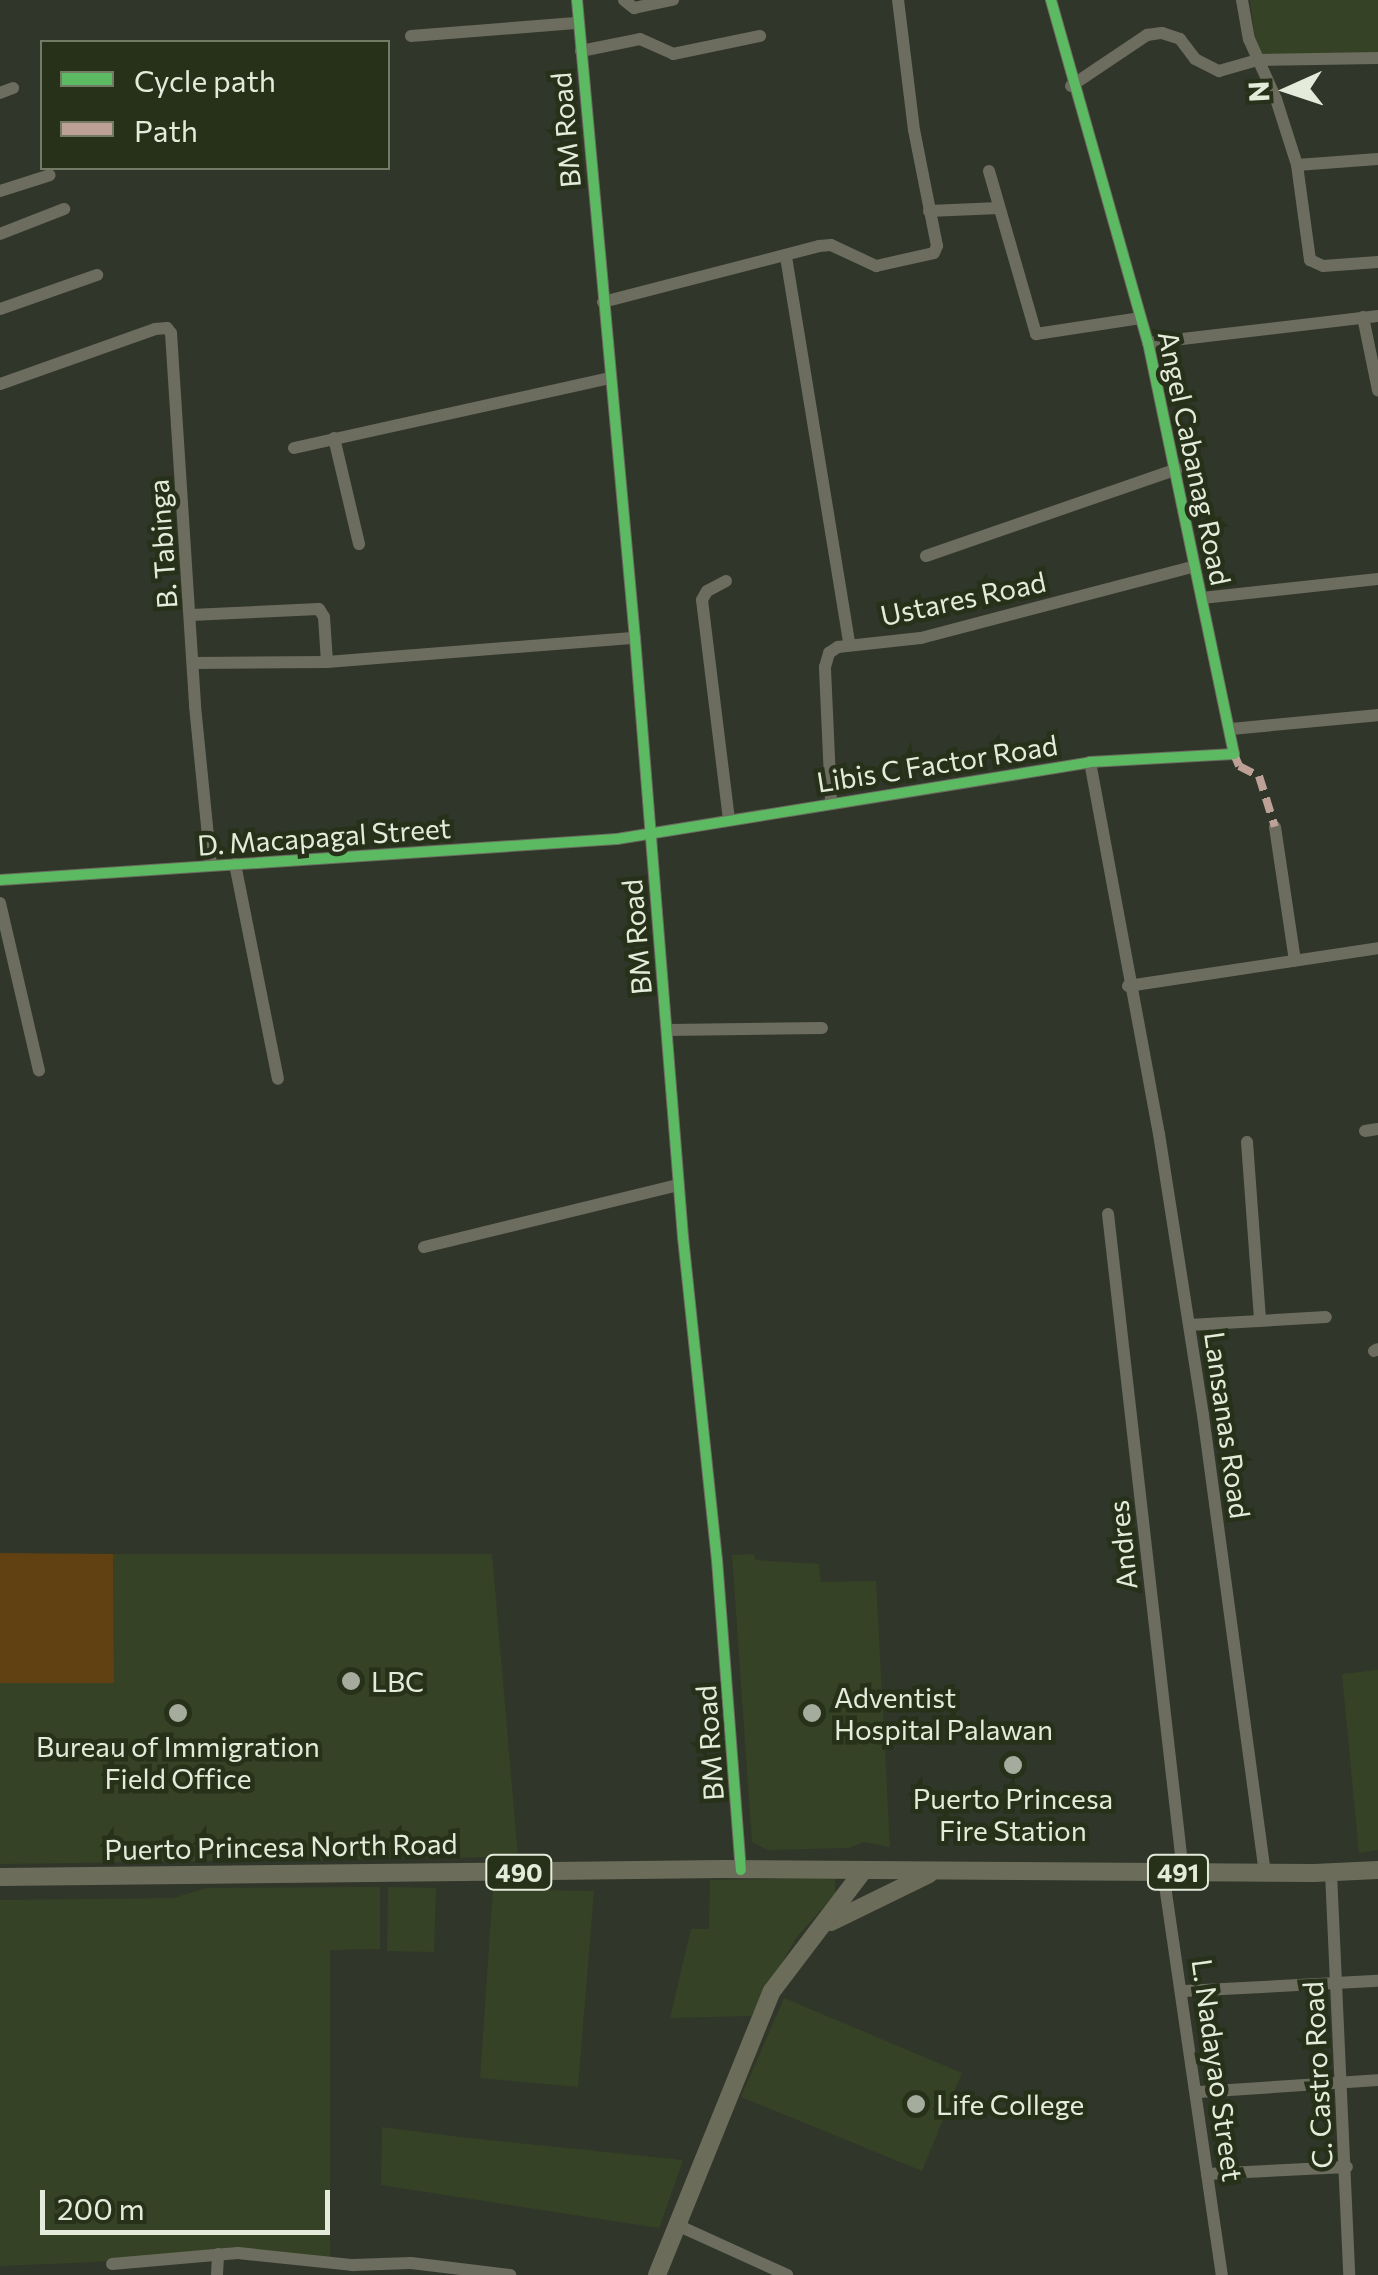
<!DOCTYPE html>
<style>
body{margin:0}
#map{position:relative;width:1378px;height:2275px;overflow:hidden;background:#303629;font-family:Commissioner,sans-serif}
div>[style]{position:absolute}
.built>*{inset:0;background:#364225}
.green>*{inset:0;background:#614011}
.minor>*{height:12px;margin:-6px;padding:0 6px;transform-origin:6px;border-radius:6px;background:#6c6c5f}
.major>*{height:18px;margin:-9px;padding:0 9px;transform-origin:9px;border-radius:9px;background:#6c6c5b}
.quiet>*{height:8px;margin-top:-4px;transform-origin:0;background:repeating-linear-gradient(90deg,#bda197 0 15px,transparent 0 23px)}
.cycleway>*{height:10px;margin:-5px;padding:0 5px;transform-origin:5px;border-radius:5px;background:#5cba63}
.dots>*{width:28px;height:28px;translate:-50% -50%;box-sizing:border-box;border:5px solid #273119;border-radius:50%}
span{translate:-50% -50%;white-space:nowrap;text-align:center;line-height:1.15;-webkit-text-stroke:9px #273119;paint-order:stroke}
.shield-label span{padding:2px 8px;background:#273119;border:2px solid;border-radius:8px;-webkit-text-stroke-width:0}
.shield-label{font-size:25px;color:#e4ebdb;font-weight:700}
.street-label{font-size:28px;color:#e4ebdb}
.poi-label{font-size:28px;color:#e4ebdb}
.left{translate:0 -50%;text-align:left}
.legend{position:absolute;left:40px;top:40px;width:350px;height:130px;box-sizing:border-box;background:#273119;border:2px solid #737b67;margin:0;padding:12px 18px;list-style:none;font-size:30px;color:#e4ebdb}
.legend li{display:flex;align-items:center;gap:20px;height:50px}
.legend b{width:50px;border:2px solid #737b67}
.north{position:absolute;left:1238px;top:40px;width:100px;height:100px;-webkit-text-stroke:8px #273119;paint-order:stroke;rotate:267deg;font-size:28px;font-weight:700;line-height:40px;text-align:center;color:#e4ebdb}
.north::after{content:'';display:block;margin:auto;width:35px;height:45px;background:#e4ebdb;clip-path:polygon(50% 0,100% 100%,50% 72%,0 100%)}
.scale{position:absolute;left:40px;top:2190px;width:290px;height:45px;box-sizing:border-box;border:5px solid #e4ebdb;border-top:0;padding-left:12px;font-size:30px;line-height:35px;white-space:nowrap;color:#e4ebdb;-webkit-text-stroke:8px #273119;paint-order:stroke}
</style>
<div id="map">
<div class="built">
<div style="clip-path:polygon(1250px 0,1378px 0,1378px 58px,1258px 60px)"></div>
<div style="clip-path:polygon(113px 1554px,492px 1554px,518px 1857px,0 1864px,0 1683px,114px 1683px)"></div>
<div style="clip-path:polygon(754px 1554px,755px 1560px,819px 1564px,821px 1582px,876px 1581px,890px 1847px,864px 1842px,848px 1848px,768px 1850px,752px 1842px,732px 1555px)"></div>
<div style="clip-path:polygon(1378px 1670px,1378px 1850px,1359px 1853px,1342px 1674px)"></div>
<div style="clip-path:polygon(835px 1878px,835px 1894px,796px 1938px,751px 2016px,670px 2018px,691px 1929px,709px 1929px,710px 1880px)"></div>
<div style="clip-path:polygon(380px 1887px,380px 1949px,330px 1950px,330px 2258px,238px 2248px,96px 2262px,0 2266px,0 1900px,173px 1898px,207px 1888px)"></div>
<div style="clip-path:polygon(388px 1887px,436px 1888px,434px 1952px,387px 1951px)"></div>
<div style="clip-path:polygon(493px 1889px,594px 1891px,578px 2087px,480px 2078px)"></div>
<div style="clip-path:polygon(784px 1998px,962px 2073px,922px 2171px,741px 2097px)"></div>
<div style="clip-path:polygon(382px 2127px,460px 2137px,683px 2160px,659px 2228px,381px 2185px)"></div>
</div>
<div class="green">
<div style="clip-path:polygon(0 1553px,113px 1554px,114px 1683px,0 1683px)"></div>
</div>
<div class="minor">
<div style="left:577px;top:0;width:641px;rotate:84.81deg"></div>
<div style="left:635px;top:638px;width:601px;rotate:85.42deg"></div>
<div style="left:683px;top:1237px;width:325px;rotate:84deg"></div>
<div style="left:717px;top:1560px;width:311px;rotate:85.6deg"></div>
<div style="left:624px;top:0;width:13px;rotate:39deg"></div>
<div style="left:634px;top:8px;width:40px;rotate:-12deg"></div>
<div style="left:1242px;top:0;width:40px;rotate:80deg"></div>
<div style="left:1249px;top:39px;width:66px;rotate:65.8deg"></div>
<div style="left:1276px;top:99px;width:69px;rotate:72.3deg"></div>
<div style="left:1297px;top:165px;width:96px;rotate:82.2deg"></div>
<div style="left:1310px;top:260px;width:14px;rotate:25deg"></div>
<div style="left:1323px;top:266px;width:55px;rotate:-4.2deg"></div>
<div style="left:411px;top:36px;width:168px;rotate:-4.5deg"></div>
<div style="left:581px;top:51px;width:60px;rotate:-11.5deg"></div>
<div style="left:640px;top:39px;width:36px;rotate:24deg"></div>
<div style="left:673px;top:54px;width:89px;rotate:-11.7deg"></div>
<div style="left:1071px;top:86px;width:92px;rotate:-33.9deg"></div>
<div style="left:1147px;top:35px;width:15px;rotate:-8deg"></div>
<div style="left:1162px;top:33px;width:19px;rotate:18deg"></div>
<div style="left:1180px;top:39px;width:25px;rotate:53deg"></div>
<div style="left:1195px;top:59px;width:27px;rotate:27deg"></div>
<div style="left:1219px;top:71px;width:41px;rotate:-15.8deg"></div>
<div style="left:1258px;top:60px;width:120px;rotate:-1deg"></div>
<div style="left:0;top:93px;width:14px;rotate:-21deg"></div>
<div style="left:1297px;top:165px;width:81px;rotate:-4.2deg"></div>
<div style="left:989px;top:171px;width:170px;rotate:73.9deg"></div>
<div style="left:1036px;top:334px;width:106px;rotate:-8.7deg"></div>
<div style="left:0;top:191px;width:52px;rotate:-17.7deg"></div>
<div style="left:929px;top:211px;width:70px;rotate:-2.5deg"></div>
<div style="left:0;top:234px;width:69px;rotate:-21.3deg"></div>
<div style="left:786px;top:257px;width:391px;rotate:80.7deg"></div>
<div style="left:603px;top:302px;width:223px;rotate:-14.5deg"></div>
<div style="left:819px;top:246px;width:12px;rotate:-5deg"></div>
<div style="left:831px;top:245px;width:50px;rotate:25deg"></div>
<div style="left:876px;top:266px;width:59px;rotate:-12.6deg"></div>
<div style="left:934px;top:253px;width:8px;rotate:-67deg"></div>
<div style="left:937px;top:246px;width:118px;rotate:-101.2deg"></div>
<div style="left:914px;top:130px;width:131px;rotate:-97deg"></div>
<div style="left:0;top:309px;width:103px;rotate:-19.3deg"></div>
<div style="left:1363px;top:317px;width:75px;rotate:78.4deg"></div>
<div style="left:1148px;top:343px;width:232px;rotate:-6.7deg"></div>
<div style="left:0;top:384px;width:164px;rotate:-19.5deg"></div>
<div style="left:155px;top:329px;width:12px;rotate:-5deg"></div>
<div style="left:167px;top:328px;width:6px;rotate:51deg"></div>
<div style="left:171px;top:333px;width:374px;rotate:86.3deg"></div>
<div style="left:195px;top:706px;width:160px;rotate:84.3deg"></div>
<div style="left:334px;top:438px;width:109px;rotate:76.7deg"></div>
<div style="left:294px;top:448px;width:323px;rotate:-12.5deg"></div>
<div style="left:926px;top:556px;width:266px;rotate:-19.1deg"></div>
<div style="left:726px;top:581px;width:21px;rotate:152deg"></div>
<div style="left:707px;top:591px;width:10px;rotate:119deg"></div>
<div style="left:702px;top:600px;width:221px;rotate:83deg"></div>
<div style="left:1202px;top:598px;width:177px;rotate:-6.2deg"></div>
<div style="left:191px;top:615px;width:128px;rotate:-2.7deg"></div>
<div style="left:319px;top:609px;width:9px;rotate:58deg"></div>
<div style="left:324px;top:617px;width:45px;rotate:86.2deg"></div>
<div style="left:194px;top:663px;width:133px;rotate:-0.4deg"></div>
<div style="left:327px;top:662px;width:309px;rotate:-4.5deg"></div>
<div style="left:1231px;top:729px;width:148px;rotate:-5.4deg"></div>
<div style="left:1090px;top:762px;width:378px;rotate:79.5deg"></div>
<div style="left:1159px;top:1134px;width:284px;rotate:81.1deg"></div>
<div style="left:1203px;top:1415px;width:462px;rotate:82.3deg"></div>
<div style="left:831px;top:801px;width:134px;rotate:-92.6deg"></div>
<div style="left:825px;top:667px;width:15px;rotate:-74deg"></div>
<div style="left:829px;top:653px;width:11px;rotate:-34deg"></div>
<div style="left:838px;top:647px;width:83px;rotate:-6.2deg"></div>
<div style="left:921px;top:638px;width:283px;rotate:-14.7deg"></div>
<div style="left:1275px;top:827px;width:135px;rotate:81.5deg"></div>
<div style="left:235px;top:864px;width:219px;rotate:78.7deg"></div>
<div style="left:0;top:880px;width:618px;rotate:-3.8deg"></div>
<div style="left:617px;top:839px;width:479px;rotate:-9.2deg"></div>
<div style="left:1090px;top:762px;width:144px;rotate:-3.2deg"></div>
<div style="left:1234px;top:754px;width:420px;rotate:-101.8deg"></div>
<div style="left:1148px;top:343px;width:356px;rotate:-105.8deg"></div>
<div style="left:0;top:903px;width:172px;rotate:76.9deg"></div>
<div style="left:1128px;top:986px;width:253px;rotate:-8.6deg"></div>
<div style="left:667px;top:1030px;width:155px;rotate:-0.7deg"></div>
<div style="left:1365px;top:1131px;width:13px;rotate:-9deg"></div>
<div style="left:1247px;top:1142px;width:178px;rotate:85.8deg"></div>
<div style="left:1108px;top:1214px;width:662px;rotate:83.5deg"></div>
<div style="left:424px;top:1247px;width:262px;rotate:-13.7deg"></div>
<div style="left:1189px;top:1325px;width:137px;rotate:-3.3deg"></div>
<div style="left:1374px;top:1351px;width:4px;rotate:-27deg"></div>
<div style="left:1163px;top:1872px;width:407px;rotate:81.7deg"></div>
<div style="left:1331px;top:1873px;width:402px;rotate:87.4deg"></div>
<div style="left:1184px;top:1991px;width:194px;rotate:-3deg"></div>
<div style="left:1199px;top:2092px;width:179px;rotate:-3.8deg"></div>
<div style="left:1207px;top:2174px;width:140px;rotate:-2.9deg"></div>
<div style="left:677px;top:2225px;width:121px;rotate:24.4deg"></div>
<div style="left:112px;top:2264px;width:126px;rotate:-5deg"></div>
<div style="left:238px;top:2253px;width:116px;rotate:6deg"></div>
<div style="left:353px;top:2265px;width:58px;rotate:-2deg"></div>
<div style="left:411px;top:2263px;width:100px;rotate:6.9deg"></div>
<div style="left:217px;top:2275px;width:21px;rotate:-87deg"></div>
</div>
<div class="major">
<div style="left:0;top:1877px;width:722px;rotate:-0.63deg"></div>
<div style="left:722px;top:1869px;width:592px;rotate:0.39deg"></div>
<div style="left:1314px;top:1873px;width:64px;rotate:-2.7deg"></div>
<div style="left:831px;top:1922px;width:109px;rotate:-26.1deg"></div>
<div style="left:657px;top:2275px;width:306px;rotate:-68deg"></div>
<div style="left:772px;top:1991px;width:151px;rotate:-52.8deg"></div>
</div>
<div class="quiet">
<div style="left:1234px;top:754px;width:13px;rotate:67deg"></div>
<div style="left:1239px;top:766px;width:22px;rotate:27deg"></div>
<div style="left:1259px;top:776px;width:53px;rotate:72.6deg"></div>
</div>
<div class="cycleway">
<div style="left:577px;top:0;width:641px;rotate:84.81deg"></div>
<div style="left:635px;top:638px;width:601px;rotate:85.42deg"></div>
<div style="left:683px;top:1237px;width:325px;rotate:84deg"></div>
<div style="left:717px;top:1560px;width:311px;rotate:85.6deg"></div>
<div style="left:0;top:880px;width:618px;rotate:-3.8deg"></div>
<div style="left:617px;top:839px;width:479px;rotate:-9.2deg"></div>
<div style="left:1090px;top:762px;width:144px;rotate:-3.2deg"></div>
<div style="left:1234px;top:754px;width:420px;rotate:-101.8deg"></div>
<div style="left:1148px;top:343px;width:356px;rotate:-105.8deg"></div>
</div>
<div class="dots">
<div style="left:351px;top:1681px;background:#a5ac9d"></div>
<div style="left:178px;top:1713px;background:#a5ac9d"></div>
<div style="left:812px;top:1713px;background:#a5ac9d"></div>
<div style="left:1013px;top:1765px;background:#a5ac9d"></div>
<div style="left:916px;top:2104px;background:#a5ac9d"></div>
</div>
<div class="shield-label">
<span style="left:519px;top:1872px">490</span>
<span style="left:1178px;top:1872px">491</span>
</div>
<div class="street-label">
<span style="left:565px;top:130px;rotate:-95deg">BM Road</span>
<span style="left:1195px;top:458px;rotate:78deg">Angel Cabanag Road</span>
<span style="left:162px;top:544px;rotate:-94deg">B. Tabinga</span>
<span style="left:963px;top:598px;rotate:-12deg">Ustares Road</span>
<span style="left:937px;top:763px;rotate:-9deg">Libis C Factor Road</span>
<span style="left:324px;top:836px;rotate:-4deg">D. Macapagal Street</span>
<span style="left:636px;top:937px;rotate:-95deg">BM Road</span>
<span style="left:1228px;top:1425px;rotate:82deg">Lansanas Road</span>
<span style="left:1122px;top:1545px;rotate:-96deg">Andres</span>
<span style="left:709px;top:1743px;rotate:-94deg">BM Road</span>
<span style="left:281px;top:1846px;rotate:-1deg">Puerto Princesa North Road</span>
<span style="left:1218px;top:2070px;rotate:82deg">L. Nadayao Street</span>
<span style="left:1317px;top:2075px;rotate:-93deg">C. Castro Road</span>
</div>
<div class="poi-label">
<span class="left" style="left:371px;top:1681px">LBC</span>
<span class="left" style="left:834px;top:1713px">Adventist<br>Hospital Palawan</span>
<span style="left:178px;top:1762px">Bureau of Immigration<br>Field Office</span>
<span style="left:1013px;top:1814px">Puerto Princesa<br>Fire Station</span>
<span class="left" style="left:936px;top:2104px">Life College</span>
</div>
<ul class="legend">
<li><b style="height:12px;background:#5cba63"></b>Cycle path</li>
<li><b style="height:12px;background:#bda197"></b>Path</li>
</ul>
<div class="north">N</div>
<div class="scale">200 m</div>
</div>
